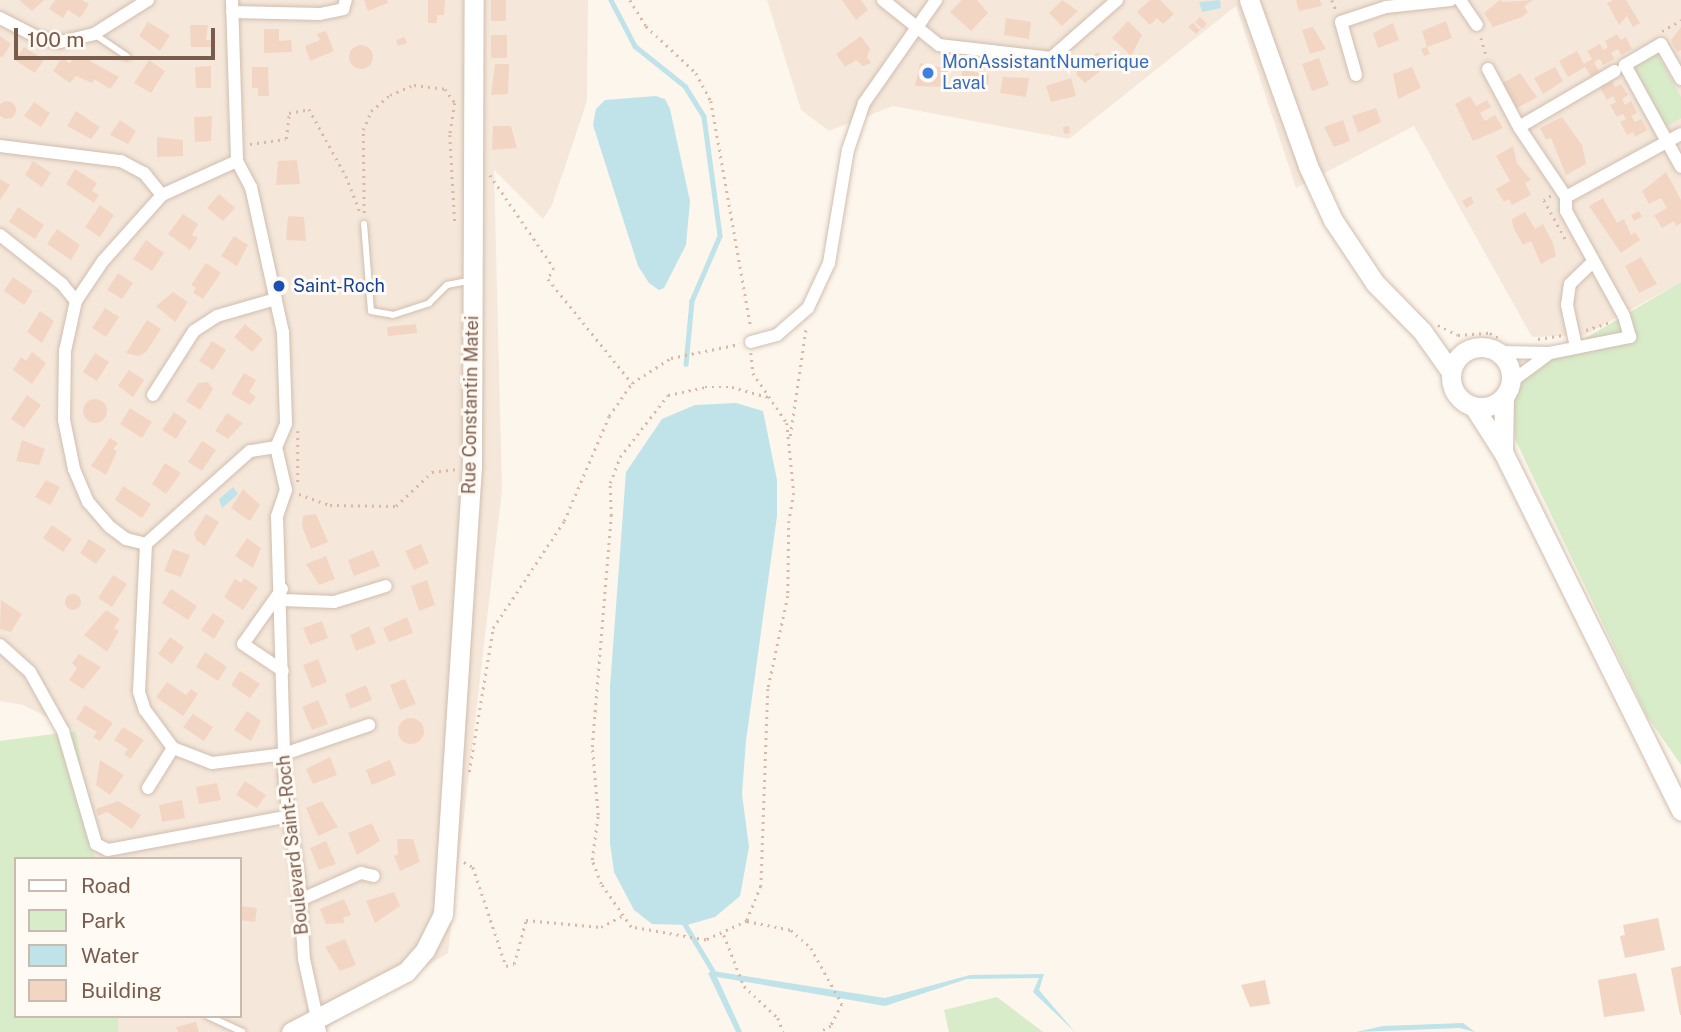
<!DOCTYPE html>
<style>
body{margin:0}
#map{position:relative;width:1681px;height:1032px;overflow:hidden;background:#fdf6ec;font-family:"Public Sans",sans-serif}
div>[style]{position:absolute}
.residential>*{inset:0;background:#f5e8da}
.green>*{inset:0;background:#d8ecc9}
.water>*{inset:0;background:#bfe3e8}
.stream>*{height:4.5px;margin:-2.25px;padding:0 2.25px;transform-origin:2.25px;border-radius:2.25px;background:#bfe3e8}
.building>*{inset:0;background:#f3d5c3}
.round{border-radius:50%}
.path>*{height:2.5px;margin-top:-1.25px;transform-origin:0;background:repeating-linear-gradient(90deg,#d9b8a5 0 2px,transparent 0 7px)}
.roads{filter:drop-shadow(0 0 2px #d1beb0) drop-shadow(0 0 2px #d1beb0)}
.lane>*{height:6px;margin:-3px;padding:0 3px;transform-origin:3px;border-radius:3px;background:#fff}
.street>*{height:12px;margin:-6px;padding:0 6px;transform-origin:6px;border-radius:6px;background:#fff}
.secondary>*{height:19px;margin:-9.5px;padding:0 9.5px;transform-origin:9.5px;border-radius:9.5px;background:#fff}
.secondary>.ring{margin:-9.5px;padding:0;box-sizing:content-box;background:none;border:19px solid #fff;border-radius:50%}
.dots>*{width:19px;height:19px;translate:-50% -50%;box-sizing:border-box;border:4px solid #fffaf3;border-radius:50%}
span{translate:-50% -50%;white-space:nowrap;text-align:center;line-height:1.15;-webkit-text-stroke:6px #fffaf3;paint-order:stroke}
.shop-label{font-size:18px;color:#366cbe}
.left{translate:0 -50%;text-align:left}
.transit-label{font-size:18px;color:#164399}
.street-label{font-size:18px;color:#7a5c4d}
.legend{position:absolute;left:14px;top:857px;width:228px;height:161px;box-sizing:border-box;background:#fffaf3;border:2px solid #cabbb1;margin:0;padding:9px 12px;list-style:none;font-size:21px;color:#7a5c4d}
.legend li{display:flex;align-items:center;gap:14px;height:35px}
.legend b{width:35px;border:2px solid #cabbb1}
.scale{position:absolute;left:14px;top:28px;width:201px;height:32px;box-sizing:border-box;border:4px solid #7a5c4d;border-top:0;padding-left:9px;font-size:21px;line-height:24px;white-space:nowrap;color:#7a5c4d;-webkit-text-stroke:5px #fffaf3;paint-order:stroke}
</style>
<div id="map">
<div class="residential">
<div style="clip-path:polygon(0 0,588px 0,587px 101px,552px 205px,543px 219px,494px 170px,502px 490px,448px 953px,320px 1032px,81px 1032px,76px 1016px,240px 1016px,240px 859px,95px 859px,76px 732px,23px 705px,0 701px)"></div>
<div style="clip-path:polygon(767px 0,1681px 0,1681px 282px,1585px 335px,1532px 337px,1414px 126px,1296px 188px,1236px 6px,1069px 139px,893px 106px,829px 131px,801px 110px)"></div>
</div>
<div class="green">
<div style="clip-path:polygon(1654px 48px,1681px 97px,1681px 118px,1666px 127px,1631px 62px)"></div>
<div style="clip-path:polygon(1681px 282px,1681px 765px,1647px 716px,1515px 439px,1511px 382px)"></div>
<div style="clip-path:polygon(76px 731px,95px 859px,16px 859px,16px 1016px,118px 1016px,118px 1032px,0 1032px,0 741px)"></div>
<div style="clip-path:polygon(997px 997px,1043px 1032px,949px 1032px,944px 1010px)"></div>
</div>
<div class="water">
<div style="clip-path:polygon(1220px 0,1221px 8px,1202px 12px,1199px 2px)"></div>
<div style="clip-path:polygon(656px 96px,665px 99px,670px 109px,690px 201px,686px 245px,664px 288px,659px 290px,649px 283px,638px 266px,593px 125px,596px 109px,605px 100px)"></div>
<div style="clip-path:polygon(736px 403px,763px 411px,777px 480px,777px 516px,746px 741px,742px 794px,749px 847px,740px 896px,715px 917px,687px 925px,652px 924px,634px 910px,614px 872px,610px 843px,610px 687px,626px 472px,662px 419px,695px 405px)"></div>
<div style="clip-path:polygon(233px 487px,238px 494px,222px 508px,219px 499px)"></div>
<div style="clip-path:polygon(713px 971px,885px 998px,970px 975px,1044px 974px,1039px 990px,1075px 1032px,1033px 992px,1039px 978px,967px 979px,885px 1006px,717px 977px,742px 1032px,736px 1032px,708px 973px)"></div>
<div style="clip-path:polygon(1463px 1023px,1475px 1032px,1460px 1028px,1356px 1032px,1383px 1026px)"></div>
</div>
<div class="stream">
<div style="left:611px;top:0;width:52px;rotate:62.4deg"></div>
<div style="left:635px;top:46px;width:64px;rotate:38.7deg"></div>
<div style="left:685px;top:86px;width:36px;rotate:58deg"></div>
<div style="left:704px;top:117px;width:120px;rotate:82.3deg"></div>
<div style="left:720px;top:236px;width:71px;rotate:113.3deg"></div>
<div style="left:692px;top:301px;width:63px;rotate:95.4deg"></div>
<div style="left:683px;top:921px;width:58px;rotate:59deg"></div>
</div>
<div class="building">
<div style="clip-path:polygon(19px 0,44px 0,32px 11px)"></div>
<div style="clip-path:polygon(55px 0,82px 0,89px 4px,80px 18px,68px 10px,63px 18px,49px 9px)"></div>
<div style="clip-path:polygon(364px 0,387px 0,388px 3px,368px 11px)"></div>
<div style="clip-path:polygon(428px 0,445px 0,444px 15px,437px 15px,437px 23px,428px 23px)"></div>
<div style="clip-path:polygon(491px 0,506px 0,506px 21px,491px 21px)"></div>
<div style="clip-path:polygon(842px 0,861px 0,868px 10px,856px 20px)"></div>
<div style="clip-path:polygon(962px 0,977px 0,988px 13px,971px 31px,950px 12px)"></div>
<div style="clip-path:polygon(1062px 0,1078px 11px,1062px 26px,1049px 13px)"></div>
<div style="clip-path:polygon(1150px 0,1160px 0,1174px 14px,1163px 24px,1157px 18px,1150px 25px,1137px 12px)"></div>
<div style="clip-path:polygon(1296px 0,1320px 0,1322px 6px,1299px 11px)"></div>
<div style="clip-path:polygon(1500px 0,1503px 2px,1533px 0,1524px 6px,1528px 12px,1522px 17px,1493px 27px,1484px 13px)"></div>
<div style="clip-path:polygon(1613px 0,1626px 0,1640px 23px,1633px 27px,1627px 16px,1619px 25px,1607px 3px)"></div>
<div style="clip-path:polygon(1200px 17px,1207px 24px,1202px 29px,1195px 22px)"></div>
<div style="clip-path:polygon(1006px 18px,1031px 22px,1029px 39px,1004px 35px)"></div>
<div style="clip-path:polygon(1128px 21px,1142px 35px,1131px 56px,1112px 38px)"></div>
<div style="clip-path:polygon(1446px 21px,1452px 38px,1427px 47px,1430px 54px,1424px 56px,1421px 49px,1427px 47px,1422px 31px)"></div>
<div style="clip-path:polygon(148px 22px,170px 35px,160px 51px,139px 36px)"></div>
<div style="clip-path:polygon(1193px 23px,1200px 30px,1196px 34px,1188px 27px)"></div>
<div style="clip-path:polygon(1393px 23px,1399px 40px,1378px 48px,1373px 33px)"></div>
<div style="clip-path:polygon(190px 25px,208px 25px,206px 40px,211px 40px,211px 47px,191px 47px)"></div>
<div style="clip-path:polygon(1313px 27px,1326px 49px,1310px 54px,1302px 30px)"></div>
<div style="clip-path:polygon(1681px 27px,1681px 50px,1677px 52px,1671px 40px)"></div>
<div style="clip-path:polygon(264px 29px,279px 29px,279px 41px,291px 40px,292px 52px,264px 53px)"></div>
<div style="clip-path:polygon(326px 31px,334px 51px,310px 61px,305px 46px,320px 40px,317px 34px)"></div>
<div style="clip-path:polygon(1617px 34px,1621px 40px,1626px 37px,1632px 49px,1621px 55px,1618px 49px,1611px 53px,1615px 59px,1603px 65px,1600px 59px,1594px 62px,1599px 72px,1591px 76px,1585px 67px,1568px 77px,1559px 61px,1577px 51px,1584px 64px,1592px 59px,1587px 51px,1600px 44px,1603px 50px,1608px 47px,1605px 41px)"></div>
<div style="clip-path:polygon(491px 35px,507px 35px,507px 58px,491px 58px)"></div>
<div style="clip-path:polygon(0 36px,11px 44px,2px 58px,0 56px)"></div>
<div style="clip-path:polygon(861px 36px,870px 49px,867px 57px,871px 63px,863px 66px,856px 60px,845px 67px,836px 54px)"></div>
<div style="clip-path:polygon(404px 37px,407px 43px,398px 46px,396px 40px)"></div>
<div class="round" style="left:349px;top:45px;width:24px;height:24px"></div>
<div style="clip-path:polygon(24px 47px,44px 60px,35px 73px,15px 60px)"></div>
<div style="clip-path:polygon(1098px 52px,1109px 64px,1085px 83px,1076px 74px,1079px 67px)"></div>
<div style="clip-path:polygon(74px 57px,83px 57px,119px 77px,110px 89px,94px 79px,92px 83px,76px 76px,70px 83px,53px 71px,62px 58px,70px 63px)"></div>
<div style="clip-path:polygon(1319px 58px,1329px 85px,1312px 91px,1302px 64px)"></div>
<div style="clip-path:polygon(149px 60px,165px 71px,151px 93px,134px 83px)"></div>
<div style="clip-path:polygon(920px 63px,949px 69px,947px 87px,915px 86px)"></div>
<div style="clip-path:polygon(495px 64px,509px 64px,508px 94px,491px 95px)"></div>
<div style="clip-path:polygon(211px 66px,211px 88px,196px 88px,195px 67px)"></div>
<div style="clip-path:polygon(252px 67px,268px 67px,269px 96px,258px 96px,258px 88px,252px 88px)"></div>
<div style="clip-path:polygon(1412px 67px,1421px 88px,1398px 99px,1393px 74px)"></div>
<div style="clip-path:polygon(1555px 67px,1563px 81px,1543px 94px,1534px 78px)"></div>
<div style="clip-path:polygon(962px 69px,989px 75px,987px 93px,960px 89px)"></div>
<div style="clip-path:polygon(1520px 73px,1537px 97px,1517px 108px,1503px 83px)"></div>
<div style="clip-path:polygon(1003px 77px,1029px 78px,1026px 97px,1000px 93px)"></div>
<div style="clip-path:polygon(1071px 78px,1076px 96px,1051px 102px,1046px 86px)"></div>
<div style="clip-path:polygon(1612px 81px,1615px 87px,1621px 84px,1628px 95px,1622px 99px,1625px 105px,1631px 101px,1637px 113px,1631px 116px,1635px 122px,1641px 119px,1647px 130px,1635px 137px,1633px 132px,1627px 135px,1620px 122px,1626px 119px,1623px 114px,1617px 117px,1610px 105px,1616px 102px,1613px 96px,1607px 100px,1600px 87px)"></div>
<div style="clip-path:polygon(1470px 96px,1476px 106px,1487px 100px,1491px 107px,1480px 113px,1485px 121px,1495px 115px,1503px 128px,1473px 141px,1455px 104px)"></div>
<div class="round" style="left:-2px;top:101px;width:18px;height:18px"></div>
<div style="clip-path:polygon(34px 102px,50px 113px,41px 127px,24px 116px)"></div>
<div style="clip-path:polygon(1376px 108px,1381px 122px,1358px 133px,1352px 116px)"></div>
<div style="clip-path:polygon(76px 111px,100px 127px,91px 139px,67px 126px)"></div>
<div style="clip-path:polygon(212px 116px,211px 141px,195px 142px,194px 117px)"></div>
<div style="clip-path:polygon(1562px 117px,1582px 145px,1586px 164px,1566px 175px,1551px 138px,1546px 140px,1540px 128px)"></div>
<div style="clip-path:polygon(120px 120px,136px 131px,128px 144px,110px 135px)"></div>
<div style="clip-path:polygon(1343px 120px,1350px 141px,1334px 147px,1324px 127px)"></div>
<div style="clip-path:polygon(493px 126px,511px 126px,517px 148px,492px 150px)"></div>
<div style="clip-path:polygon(1069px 126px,1070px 133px,1064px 134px,1063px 127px)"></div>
<div style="clip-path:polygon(157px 137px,183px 140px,183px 156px,157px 157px)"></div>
<div style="clip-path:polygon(1513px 146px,1517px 163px,1531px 180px,1525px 183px,1531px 195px,1512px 205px,1509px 199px,1504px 202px,1496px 189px,1510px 181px,1496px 156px)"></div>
<div style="clip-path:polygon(297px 160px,300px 184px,276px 185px,278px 161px)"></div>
<div style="clip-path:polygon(33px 161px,51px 173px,42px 187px,25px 175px)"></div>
<div style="clip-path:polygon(75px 169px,97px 183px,92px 191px,99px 195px,94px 203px,66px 184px)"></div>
<div style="clip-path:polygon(1666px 172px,1681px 200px,1681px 223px,1676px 226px,1674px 221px,1662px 228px,1654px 215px,1667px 208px,1661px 198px,1649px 204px,1642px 191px)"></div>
<div style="clip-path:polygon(0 179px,10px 185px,0 200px)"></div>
<div style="clip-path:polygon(219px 194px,235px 208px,223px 221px,207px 208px)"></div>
<div style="clip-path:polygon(1471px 196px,1474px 203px,1466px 208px,1462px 201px)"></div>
<div style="clip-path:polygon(1603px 198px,1617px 223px,1624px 219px,1631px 235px,1635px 232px,1640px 240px,1621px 253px,1589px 206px)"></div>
<div style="clip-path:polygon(100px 205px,114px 215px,100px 237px,85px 227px)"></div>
<div style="clip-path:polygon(18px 207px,44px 225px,35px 239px,9px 222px)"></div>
<div style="clip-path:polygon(1639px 211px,1642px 217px,1634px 221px,1631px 215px)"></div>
<div style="clip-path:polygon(1525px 212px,1535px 229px,1543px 224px,1553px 243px,1556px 256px,1541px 264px,1531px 241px,1523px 245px,1513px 227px,1512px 219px)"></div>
<div style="clip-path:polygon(183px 214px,198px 224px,192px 235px,198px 238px,190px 250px,168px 234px)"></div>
<div style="clip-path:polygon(288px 216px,304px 217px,306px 241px,286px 240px)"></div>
<div style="clip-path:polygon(57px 229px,80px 245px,71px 260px,47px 244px)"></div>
<div style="clip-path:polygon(234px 236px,248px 245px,237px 266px,221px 256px)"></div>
<div style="clip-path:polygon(146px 240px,164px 253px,152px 271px,133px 259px)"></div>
<div style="clip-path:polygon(1641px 257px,1657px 284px,1639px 293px,1625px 266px)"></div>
<div style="clip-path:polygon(206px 263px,221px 273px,203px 299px,193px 293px,196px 288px,191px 285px)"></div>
<div style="clip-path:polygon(118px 273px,133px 283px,122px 299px,107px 290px)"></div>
<div style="clip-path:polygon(13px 277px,33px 291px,24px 305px,4px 291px)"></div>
<div style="clip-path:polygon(173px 292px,188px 302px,175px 322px,156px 306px)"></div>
<div style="clip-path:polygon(105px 308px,119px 317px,106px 337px,92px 328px)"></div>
<div style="clip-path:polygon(40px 311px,54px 321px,42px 343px,27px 332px)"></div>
<div style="clip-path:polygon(147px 320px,161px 329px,146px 352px,139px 356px,126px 353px)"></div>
<div style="clip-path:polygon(245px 324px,263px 339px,252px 352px,234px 337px)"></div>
<div style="clip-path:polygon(416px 324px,417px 333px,388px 336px,387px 327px)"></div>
<div style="clip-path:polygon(212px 341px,226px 350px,213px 370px,199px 361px)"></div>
<div style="clip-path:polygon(32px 352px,46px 363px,32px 384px,13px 370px,21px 357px,26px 361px)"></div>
<div style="clip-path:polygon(95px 353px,109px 362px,97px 381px,83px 372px)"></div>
<div style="clip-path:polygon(129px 370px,144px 380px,133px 397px,118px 386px)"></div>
<div style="clip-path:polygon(244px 373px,256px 380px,249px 392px,256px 397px,250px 405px,231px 394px)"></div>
<div style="clip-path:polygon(208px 382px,213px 389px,200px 410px,186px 401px,198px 383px)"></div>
<div style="clip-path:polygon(27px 395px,41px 405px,24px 428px,11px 419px)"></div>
<div class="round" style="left:83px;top:399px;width:24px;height:24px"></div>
<div style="clip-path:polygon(130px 408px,152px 422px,142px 438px,120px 424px)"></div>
<div style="clip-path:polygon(174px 412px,187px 421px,176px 439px,162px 430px)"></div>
<div style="clip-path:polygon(227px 413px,243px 423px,228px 439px,215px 431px)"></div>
<div style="clip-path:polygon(110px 438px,118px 443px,113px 449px,117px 451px,106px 475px,91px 466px)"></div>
<div style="clip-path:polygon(22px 440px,45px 449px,39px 465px,16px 461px)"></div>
<div style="clip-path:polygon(202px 441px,216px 450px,202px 471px,188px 462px)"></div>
<div style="clip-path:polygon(165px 463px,181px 473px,166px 494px,152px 484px)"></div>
<div style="clip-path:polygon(46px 480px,60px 487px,50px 505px,35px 497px)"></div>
<div style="clip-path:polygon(123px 486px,151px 504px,142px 518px,115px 500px)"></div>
<div style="clip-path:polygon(243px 489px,260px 505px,250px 521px,231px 508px)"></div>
<div style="clip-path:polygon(206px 514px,219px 522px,205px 546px,196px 540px,194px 533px)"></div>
<div style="clip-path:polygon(316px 514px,328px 542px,311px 549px,302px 526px,303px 516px)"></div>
<div style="clip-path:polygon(52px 525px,72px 539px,63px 552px,43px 538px)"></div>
<div style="clip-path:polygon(247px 538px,261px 548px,253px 568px,235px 556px)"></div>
<div style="clip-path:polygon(89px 539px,106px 550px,96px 564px,80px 553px)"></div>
<div style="clip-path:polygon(421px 544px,429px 563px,414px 570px,405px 551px)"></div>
<div style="clip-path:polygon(173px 549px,190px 555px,181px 577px,164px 571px)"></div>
<div style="clip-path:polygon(373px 550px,380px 566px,354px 576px,348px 560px)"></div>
<div style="clip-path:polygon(326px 556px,335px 579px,319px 585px,306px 564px)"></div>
<div style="clip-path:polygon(113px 575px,127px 584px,112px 607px,98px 598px)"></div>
<div style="clip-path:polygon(244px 578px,258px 587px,243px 610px,224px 597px,235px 579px,241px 583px)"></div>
<div style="clip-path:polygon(427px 580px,435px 605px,419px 611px,411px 586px)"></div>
<div style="clip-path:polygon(171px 589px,197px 606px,188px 620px,162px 603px)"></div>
<div class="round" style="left:65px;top:594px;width:16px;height:16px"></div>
<div style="clip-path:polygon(1px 600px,22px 614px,11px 632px,0 629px)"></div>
<div style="clip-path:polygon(106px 610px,120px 619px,114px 628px,119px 631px,107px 652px,84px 635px)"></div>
<div style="clip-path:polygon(213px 613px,225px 621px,214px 639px,201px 630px)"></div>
<div style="clip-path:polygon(407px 617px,413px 633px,389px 642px,383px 628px)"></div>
<div style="clip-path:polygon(322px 621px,328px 638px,310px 645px,303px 628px)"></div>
<div style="clip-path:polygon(369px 626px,376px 643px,356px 651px,350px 635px)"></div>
<div style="clip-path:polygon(170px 637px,184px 647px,172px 664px,158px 654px)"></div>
<div style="clip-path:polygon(205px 652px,227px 667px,218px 681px,196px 667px)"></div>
<div style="clip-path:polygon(79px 654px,101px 667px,83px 689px,69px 680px,77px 668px,72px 663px)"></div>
<div style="clip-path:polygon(318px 659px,327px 682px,312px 688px,303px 665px)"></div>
<div style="clip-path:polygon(240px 671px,260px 684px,250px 698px,231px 685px)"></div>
<div style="clip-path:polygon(405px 679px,416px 704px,400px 710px,390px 685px)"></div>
<div style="clip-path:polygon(167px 682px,186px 695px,191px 689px,198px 694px,183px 716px,156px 697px)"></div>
<div style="clip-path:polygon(366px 685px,372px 700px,350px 709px,345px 694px)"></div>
<div style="clip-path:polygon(318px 700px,328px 724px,312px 730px,302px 707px)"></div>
<div style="clip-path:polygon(85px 705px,113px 723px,100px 741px,93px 737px,97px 732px,76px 719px)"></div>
<div style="clip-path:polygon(247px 711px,261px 721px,251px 741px,234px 730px)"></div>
<div style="clip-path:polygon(193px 714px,213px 727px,204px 741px,183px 727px)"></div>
<div class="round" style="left:398px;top:718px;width:26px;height:26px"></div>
<div style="clip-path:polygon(123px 727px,144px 740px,130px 759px,124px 754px,128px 749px,114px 740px)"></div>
<div style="clip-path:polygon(330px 757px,337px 775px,313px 784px,306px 769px)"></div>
<div style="clip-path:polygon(100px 760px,124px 775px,110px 795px,96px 785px)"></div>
<div style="clip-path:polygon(390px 760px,396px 775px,372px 785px,366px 770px)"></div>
<div style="clip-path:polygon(245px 781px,266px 795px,257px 808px,236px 795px)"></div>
<div style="clip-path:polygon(217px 783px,221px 800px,199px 804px,196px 787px)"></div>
<div style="clip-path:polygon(182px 800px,185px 818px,162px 822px,159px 805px)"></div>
<div style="clip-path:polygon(118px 801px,141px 815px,132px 829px,107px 812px,98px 816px,96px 809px)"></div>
<div style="clip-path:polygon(322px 801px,338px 827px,318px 836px,306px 808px)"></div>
<div style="clip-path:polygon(372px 823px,380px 841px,357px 855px,348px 833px)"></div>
<div style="clip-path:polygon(397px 839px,413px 839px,420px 862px,400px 871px,394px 856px,398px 854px)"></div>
<div style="clip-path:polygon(326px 841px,336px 864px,319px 870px,310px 848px)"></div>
<div style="clip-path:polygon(394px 892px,400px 906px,375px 923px,366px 901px)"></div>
<div style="clip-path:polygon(344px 899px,351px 915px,343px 918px,345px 923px,326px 924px,320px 909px)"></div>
<div style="clip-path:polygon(240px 906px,257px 908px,255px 922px,240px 920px)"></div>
<div style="clip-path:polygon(1658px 918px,1665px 950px,1625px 958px,1620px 936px,1625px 935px,1623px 925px)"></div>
<div style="clip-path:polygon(345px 939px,356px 965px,340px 971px,325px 947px)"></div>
<div style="clip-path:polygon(1681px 966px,1681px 1015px,1680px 1015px,1671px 968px)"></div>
<div style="clip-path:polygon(1636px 973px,1645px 1011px,1604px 1017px,1598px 980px)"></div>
<div style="clip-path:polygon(1265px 980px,1270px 1004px,1250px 1007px,1241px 985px)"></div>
<div style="clip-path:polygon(196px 1022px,199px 1032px,178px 1032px,176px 1027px)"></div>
</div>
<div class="path">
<div style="left:630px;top:0;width:31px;rotate:58deg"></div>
<div style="left:646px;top:26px;width:69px;rotate:43.2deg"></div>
<div style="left:696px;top:73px;width:32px;rotate:62deg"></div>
<div style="left:711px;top:101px;width:231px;rotate:80deg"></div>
<div style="left:1332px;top:0;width:11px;rotate:68deg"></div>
<div style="left:1662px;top:31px;width:22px;rotate:-30deg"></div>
<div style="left:1481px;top:38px;width:21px;rotate:73deg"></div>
<div style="left:250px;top:144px;width:36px;rotate:-8deg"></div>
<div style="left:286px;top:139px;width:26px;rotate:-83deg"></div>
<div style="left:289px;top:113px;width:20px;rotate:-11deg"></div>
<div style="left:309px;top:109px;width:77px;rotate:61.1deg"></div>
<div style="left:346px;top:176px;width:41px;rotate:68.5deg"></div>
<div style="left:490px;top:175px;width:113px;rotate:55.5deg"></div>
<div style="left:554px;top:268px;width:13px;rotate:119deg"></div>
<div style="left:548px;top:279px;width:134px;rotate:51.1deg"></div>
<div style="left:1551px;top:196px;width:8px;rotate:150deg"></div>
<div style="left:1544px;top:200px;width:48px;rotate:61.3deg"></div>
<div style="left:364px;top:213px;width:83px;rotate:-90.7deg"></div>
<div style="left:363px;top:130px;width:21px;rotate:-67deg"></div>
<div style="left:371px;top:111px;width:25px;rotate:-40deg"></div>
<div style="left:390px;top:95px;width:26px;rotate:-23deg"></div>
<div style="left:414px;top:85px;width:31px;rotate:7deg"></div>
<div style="left:445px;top:89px;width:17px;rotate:54deg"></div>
<div style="left:455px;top:103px;width:32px;rotate:99deg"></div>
<div style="left:450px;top:135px;width:90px;rotate:86.8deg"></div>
<div style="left:1438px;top:325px;width:22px;rotate:27deg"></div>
<div style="left:1458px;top:335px;width:32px;rotate:-4deg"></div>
<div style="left:1490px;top:333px;width:13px;rotate:29deg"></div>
<div style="left:1586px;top:330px;width:28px;rotate:-18deg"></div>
<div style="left:1538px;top:339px;width:24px;rotate:-9deg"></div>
<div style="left:751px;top:353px;width:20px;rotate:84deg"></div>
<div style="left:753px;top:373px;width:60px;rotate:55.8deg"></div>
<div style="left:787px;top:423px;width:70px;rotate:84.3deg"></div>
<div style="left:794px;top:493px;width:28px;rotate:100deg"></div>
<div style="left:789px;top:521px;width:75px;rotate:90.8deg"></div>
<div style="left:788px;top:596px;width:95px;rotate:102.1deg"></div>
<div style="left:768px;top:689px;width:197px;rotate:92deg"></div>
<div style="left:761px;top:886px;width:38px;rotate:112deg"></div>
<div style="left:747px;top:921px;width:45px;rotate:11.6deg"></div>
<div style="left:791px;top:930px;width:27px;rotate:42deg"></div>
<div style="left:811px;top:948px;width:64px;rotate:61deg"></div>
<div style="left:842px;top:1004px;width:25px;rotate:117deg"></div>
<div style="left:831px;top:1026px;width:13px;rotate:151deg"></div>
<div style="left:298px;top:431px;width:53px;rotate:90deg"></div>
<div style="left:790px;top:436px;width:109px;rotate:-81.6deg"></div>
<div style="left:299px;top:494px;width:33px;rotate:20deg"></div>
<div style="left:330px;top:505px;width:66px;rotate:0.9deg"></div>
<div style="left:396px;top:506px;width:50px;rotate:-43.4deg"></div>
<div style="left:432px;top:472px;width:23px;rotate:-7deg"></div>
<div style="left:469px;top:772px;width:146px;rotate:-80.5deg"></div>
<div style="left:493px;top:628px;width:128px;rotate:-56.4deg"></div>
<div style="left:564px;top:521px;width:114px;rotate:-66.8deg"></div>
<div style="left:609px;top:416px;width:40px;rotate:-55.1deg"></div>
<div style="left:632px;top:383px;width:46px;rotate:-32.7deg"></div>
<div style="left:671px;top:358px;width:70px;rotate:-11.5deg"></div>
<div style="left:464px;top:862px;width:10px;rotate:29deg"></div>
<div style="left:473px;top:867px;width:104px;rotate:71.6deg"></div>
<div style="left:506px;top:966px;width:8px;rotate:-14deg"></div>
<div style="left:514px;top:964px;width:46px;rotate:-74.7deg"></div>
<div style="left:526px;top:920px;width:75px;rotate:5.3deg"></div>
<div style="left:601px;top:927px;width:24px;rotate:-28deg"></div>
<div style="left:747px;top:921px;width:45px;rotate:155.1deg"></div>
<div style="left:706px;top:940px;width:76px;rotate:-170.2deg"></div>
<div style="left:631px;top:927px;width:52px;rotate:-124.9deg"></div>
<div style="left:601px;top:884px;width:26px;rotate:-111deg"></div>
<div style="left:592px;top:860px;width:45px;rotate:-82.4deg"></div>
<div style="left:598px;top:815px;width:68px;rotate:-95deg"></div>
<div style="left:592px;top:747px;width:232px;rotate:-85.3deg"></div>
<div style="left:611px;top:516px;width:33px;rotate:-92deg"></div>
<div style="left:610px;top:483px;width:28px;rotate:-69deg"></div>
<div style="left:620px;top:457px;width:78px;rotate:-52.3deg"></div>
<div style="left:668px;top:395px;width:38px;rotate:-12deg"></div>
<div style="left:705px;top:387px;width:27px"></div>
<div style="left:732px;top:387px;width:41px;rotate:15.4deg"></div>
<div style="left:724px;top:935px;width:55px;rotate:68.6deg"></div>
<div style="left:744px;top:986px;width:47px;rotate:43.3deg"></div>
<div style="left:778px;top:1018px;width:15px;rotate:70deg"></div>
</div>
<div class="roads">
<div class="lane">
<div style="left:94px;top:34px;width:40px;rotate:34deg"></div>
<div style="left:364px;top:224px;width:87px;rotate:85.4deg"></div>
<div style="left:371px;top:311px;width:22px;rotate:10deg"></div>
<div style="left:393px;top:315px;width:38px;rotate:-18deg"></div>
<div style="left:429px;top:303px;width:25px;rotate:-45deg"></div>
<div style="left:447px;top:285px;width:25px;rotate:-11deg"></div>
<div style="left:208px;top:1016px;width:38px;rotate:25deg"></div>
</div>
<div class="street">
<div style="left:232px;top:0;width:161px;rotate:88.2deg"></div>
<div style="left:237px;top:161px;width:30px;rotate:62deg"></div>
<div style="left:251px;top:187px;width:148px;rotate:77.6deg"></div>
<div style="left:283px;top:332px;width:92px;rotate:88.1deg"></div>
<div style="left:286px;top:424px;width:25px;rotate:113deg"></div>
<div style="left:276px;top:447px;width:44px;rotate:76.9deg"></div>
<div style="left:286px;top:490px;width:28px;rotate:109deg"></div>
<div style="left:277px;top:516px;width:270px;rotate:88.3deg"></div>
<div style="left:285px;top:786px;width:95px;rotate:81.5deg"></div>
<div style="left:299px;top:880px;width:79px;rotate:86.4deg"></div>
<div style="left:304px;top:959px;width:75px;rotate:77.6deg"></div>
<div style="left:883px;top:0;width:72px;rotate:38.8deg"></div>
<div style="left:939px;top:45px;width:113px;rotate:6.6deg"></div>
<div style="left:1051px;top:58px;width:88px;rotate:-41.3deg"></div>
<div style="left:1460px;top:0;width:30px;rotate:56deg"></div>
<div style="left:232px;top:12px;width:88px;rotate:1.3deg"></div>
<div style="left:320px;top:14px;width:24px;rotate:-12deg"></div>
<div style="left:343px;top:9px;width:9px;rotate:-72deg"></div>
<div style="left:0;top:18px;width:44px;rotate:27.1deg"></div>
<div style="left:39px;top:38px;width:21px;rotate:11deg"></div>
<div style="left:60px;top:42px;width:35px;rotate:-13deg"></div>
<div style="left:94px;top:34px;width:64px;rotate:-32.2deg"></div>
<div style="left:1488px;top:69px;width:66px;rotate:61.9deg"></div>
<div style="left:1356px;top:75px;width:55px;rotate:-105.8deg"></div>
<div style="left:1341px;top:22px;width:47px;rotate:-18.4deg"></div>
<div style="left:1386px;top:7px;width:65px;rotate:-6.1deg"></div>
<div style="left:1681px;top:79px;width:40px;rotate:-119.7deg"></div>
<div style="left:1661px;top:44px;width:42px;rotate:149.7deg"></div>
<div style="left:1625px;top:65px;width:116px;rotate:61.2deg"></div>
<div style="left:0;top:146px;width:122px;rotate:7.1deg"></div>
<div style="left:121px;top:161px;width:26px;rotate:28deg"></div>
<div style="left:144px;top:173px;width:28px;rotate:51deg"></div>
<div style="left:1566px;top:197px;width:84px;rotate:-123.9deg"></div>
<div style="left:1519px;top:127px;width:111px;rotate:-30.3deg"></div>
<div style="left:0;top:235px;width:79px;rotate:38.3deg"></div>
<div style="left:62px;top:284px;width:22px;rotate:51deg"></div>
<div style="left:751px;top:342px;width:27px;rotate:-15deg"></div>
<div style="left:777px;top:335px;width:41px;rotate:-41.1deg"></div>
<div style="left:808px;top:308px;width:50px;rotate:-65deg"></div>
<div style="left:829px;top:263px;width:115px;rotate:-80.5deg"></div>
<div style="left:848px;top:150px;width:50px;rotate:-71.2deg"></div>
<div style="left:864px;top:103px;width:126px;rotate:-55deg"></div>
<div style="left:1576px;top:347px;width:43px;rotate:-102.1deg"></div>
<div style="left:1567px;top:305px;width:21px;rotate:-82deg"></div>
<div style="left:1570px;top:284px;width:32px;rotate:-44deg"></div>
<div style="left:1499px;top:352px;width:51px;rotate:1.1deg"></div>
<div style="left:1550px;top:353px;width:82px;rotate:-11.3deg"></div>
<div style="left:1630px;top:337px;width:22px;rotate:-106deg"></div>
<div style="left:1624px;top:316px;width:120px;rotate:-118.9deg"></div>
<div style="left:1566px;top:211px;width:14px;rotate:-90deg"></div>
<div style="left:1566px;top:197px;width:131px;rotate:-28.7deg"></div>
<div style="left:1511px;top:382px;width:49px;rotate:-36.6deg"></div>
<div style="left:153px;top:395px;width:76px;rotate:-57.4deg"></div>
<div style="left:194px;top:331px;width:27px;rotate:-33deg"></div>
<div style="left:217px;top:316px;width:61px;rotate:-16.1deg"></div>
<div style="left:276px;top:447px;width:26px;rotate:171deg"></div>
<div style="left:250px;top:451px;width:140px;rotate:138.2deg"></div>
<div style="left:146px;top:544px;width:148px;rotate:92.7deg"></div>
<div style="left:139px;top:692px;width:19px;rotate:72deg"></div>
<div style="left:145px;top:710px;width:47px;rotate:53.6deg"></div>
<div style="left:173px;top:748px;width:42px;rotate:21deg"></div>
<div style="left:212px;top:763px;width:73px;rotate:-7.1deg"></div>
<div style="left:284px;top:754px;width:90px;rotate:-18.8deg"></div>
<div style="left:146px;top:544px;width:21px;rotate:-166deg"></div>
<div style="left:126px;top:539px;width:21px;rotate:-143deg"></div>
<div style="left:109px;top:526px;width:32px;rotate:-131deg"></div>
<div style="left:88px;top:502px;width:36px;rotate:-113deg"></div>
<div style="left:74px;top:469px;width:50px;rotate:-101.5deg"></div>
<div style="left:64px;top:420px;width:69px;rotate:-89.2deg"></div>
<div style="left:65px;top:351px;width:51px;rotate:-77.6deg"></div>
<div style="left:76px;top:301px;width:48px;rotate:-56deg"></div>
<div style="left:103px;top:261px;width:89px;rotate:-48.2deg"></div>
<div style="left:162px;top:195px;width:82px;rotate:-24.4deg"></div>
<div style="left:282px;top:589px;width:67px;rotate:125.3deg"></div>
<div style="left:243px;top:644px;width:48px;rotate:34deg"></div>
<div style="left:282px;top:600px;width:52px;rotate:2.2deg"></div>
<div style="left:334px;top:602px;width:54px;rotate:-17.1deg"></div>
<div style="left:0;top:645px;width:40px;rotate:42deg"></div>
<div style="left:30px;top:672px;width:68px;rotate:60.8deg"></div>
<div style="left:63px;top:731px;width:118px;rotate:73.7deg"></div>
<div style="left:96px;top:844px;width:13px;rotate:27deg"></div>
<div style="left:108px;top:850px;width:184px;rotate:-10.6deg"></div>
<div style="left:148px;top:788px;width:47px;rotate:-58deg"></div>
<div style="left:300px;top:900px;width:67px;rotate:-23.9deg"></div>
<div style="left:361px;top:873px;width:13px;rotate:13deg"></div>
</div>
<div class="secondary">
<div style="left:1249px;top:0;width:176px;rotate:70.4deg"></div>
<div style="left:1308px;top:166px;width:60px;rotate:65.2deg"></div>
<div style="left:1333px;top:220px;width:76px;rotate:56.3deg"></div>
<div style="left:1375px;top:283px;width:67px;rotate:45.6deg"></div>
<div style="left:1422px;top:331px;width:50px;rotate:54.7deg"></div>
<div class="ring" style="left:1451px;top:347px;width:41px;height:41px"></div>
<div style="left:1474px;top:407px;width:56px;rotate:57.4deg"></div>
<div style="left:1504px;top:454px;width:398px;rotate:63.6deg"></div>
<div style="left:1503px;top:449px;width:52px;rotate:-88.9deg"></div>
<div style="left:291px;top:1032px;width:130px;rotate:-27.6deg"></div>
<div style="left:406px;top:972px;width:29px;rotate:-49deg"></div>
<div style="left:425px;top:950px;width:40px;rotate:-63.4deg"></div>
<div style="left:443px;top:914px;width:448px;rotate:-86.3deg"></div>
<div style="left:472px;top:467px;width:467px;rotate:-89.8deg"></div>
</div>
</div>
<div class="dots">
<div style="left:928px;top:73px;background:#3f7fe0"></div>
<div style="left:279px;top:286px;background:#1a4fb4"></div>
</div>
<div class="shop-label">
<span class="left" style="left:942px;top:73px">MonAssistantNumerique<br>Laval</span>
</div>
<div class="transit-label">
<span class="left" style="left:293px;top:286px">Saint-Roch</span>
</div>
<div class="street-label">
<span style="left:471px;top:405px;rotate:-89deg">Rue Constantin Matei</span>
<span style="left:293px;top:845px;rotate:-96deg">Boulevard Saint-Roch</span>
</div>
<ul class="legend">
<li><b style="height:9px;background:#fff"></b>Road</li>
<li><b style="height:19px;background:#d8ecc9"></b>Park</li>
<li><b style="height:19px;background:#bfe3e8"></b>Water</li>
<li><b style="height:19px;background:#f3d5c3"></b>Building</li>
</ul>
<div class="scale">100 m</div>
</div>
